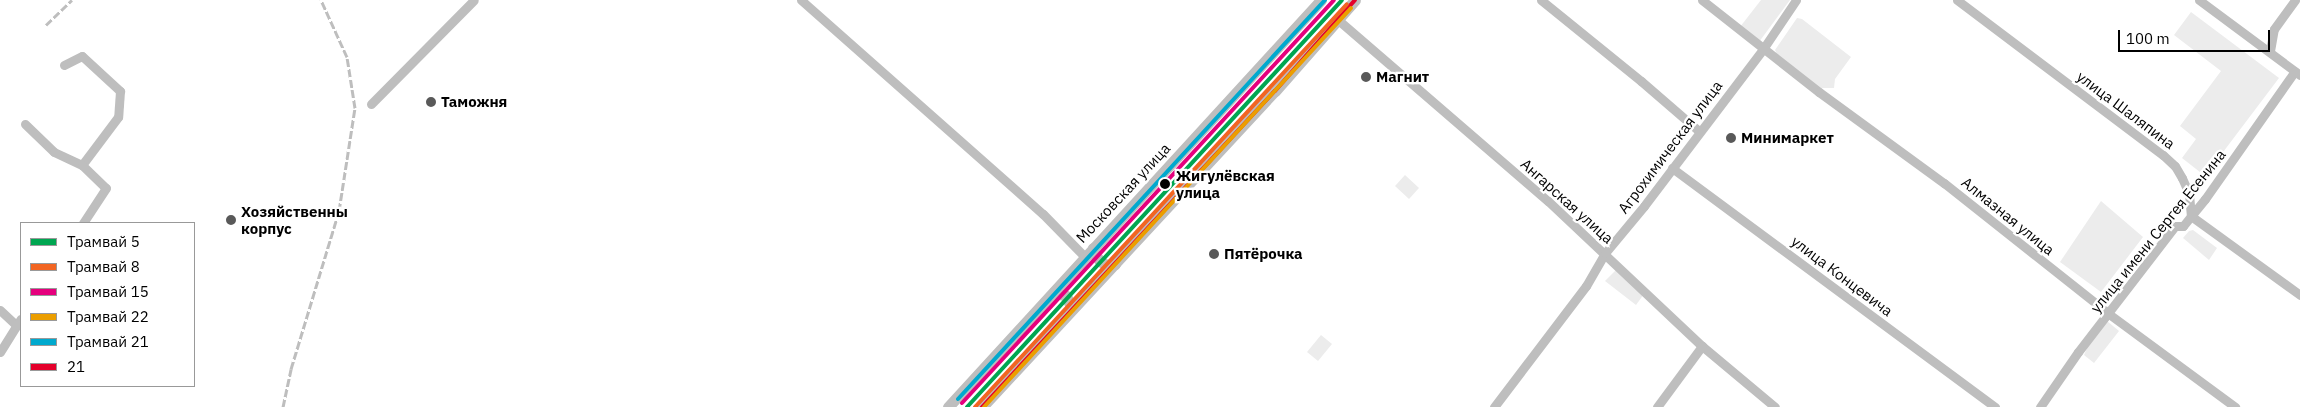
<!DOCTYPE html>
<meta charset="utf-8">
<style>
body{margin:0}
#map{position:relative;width:2300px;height:407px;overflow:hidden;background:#fff;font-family:"IBM Plex Sans",sans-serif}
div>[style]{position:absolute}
.green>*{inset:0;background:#ececec}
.minor>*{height:9px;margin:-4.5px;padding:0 4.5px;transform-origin:4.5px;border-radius:4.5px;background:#bebebe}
.tertiary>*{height:11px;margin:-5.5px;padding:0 5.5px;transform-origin:5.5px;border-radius:5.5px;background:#bebebe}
.rail>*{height:3px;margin-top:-1.5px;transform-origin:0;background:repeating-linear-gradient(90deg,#bebebe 0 8px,transparent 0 10.5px)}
.bus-1>*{height:4px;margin:-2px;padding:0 2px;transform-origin:2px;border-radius:2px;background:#e4002b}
.tram-1>*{height:4px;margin:-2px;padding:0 2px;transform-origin:2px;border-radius:2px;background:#00a651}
.tram-2>*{height:4px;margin:-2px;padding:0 2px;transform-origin:2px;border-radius:2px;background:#f26522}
.tram-3>*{height:4px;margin:-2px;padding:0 2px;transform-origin:2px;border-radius:2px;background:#e5007d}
.tram-4>*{height:4px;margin:-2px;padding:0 2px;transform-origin:2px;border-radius:2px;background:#eb9e00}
.tram-5>*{height:4px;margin:-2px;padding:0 2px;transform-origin:2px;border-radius:2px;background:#00a9ce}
.dots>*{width:14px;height:14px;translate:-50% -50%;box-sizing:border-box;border:2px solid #fff;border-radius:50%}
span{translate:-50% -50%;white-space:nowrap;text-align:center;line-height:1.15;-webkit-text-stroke:4.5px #fff;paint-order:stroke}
.poi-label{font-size:15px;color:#000;font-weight:700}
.left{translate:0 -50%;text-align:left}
.street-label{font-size:15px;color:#000}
.stop-label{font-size:15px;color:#000;font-weight:700}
.legend{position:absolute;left:20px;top:222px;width:175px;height:165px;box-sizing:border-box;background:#fff;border:1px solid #999;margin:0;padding:6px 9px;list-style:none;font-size:15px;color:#000}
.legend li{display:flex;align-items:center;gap:10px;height:25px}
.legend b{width:25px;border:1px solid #999}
.scale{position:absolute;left:2118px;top:30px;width:152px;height:22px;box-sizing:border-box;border:2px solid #000;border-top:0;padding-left:6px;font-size:15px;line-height:18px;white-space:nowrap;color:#000;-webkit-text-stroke:4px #fff;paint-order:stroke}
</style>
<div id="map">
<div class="green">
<div style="clip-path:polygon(1761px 0,1790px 0,1759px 42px,1740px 27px)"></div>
<div style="clip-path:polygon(2191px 12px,2279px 78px,2205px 176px,2182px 158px,2196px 139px,2180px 126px,2221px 71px,2174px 35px)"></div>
<div style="clip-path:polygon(1797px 18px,1802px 19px,1851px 57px,1835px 79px,1834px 88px,1815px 88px,1780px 60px,1775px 50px)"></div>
<div style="clip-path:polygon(1405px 175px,1419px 188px,1409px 199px,1395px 186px)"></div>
<div style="clip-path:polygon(2101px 201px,2143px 237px,2101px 292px,2060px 262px)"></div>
<div style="clip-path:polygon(2193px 230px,2217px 248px,2209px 260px,2183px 238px,2189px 231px)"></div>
<div style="clip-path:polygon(1616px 270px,1644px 294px,1636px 305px,1605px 281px)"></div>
<div style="clip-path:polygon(2107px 321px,2119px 331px,2094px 363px,2084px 355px,2088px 346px)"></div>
<div style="clip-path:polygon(1321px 335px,1332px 344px,1318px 361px,1307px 352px)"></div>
</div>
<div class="minor">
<div style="left:801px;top:0;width:323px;rotate:41.5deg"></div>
<div style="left:1043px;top:214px;width:60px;rotate:45.7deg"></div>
<div style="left:1541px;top:0;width:129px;rotate:39deg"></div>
<div style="left:1641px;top:81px;width:77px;rotate:40.8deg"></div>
<div style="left:1702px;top:0;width:149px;rotate:38.2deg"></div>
<div style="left:1819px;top:92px;width:155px;rotate:36.1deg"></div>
<div style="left:1944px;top:183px;width:211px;rotate:38.4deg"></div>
<div style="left:2109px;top:314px;width:157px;rotate:36.4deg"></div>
<div style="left:1957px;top:0;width:258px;rotate:37deg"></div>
<div style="left:2163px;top:155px;width:16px;rotate:43deg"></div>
<div style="left:2175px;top:166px;width:14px;rotate:60deg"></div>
<div style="left:2182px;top:178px;width:17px;rotate:66deg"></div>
<div style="left:2189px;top:194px;width:22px;rotate:85deg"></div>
<div style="left:2191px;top:216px;width:135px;rotate:35.9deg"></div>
<div style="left:2199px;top:0;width:126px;rotate:36.6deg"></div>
<div style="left:1337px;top:19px;width:279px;rotate:40.8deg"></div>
<div style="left:1548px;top:201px;width:212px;rotate:43.3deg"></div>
<div style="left:1702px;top:346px;width:95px;rotate:39.9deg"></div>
<div style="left:2270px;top:51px;width:22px;rotate:-80deg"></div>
<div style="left:2274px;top:29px;width:36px;rotate:-54deg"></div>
<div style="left:64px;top:65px;width:20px;rotate:-27deg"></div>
<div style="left:82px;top:56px;width:52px;rotate:42.6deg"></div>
<div style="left:120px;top:91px;width:26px;rotate:94deg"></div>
<div style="left:118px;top:117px;width:60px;rotate:126.9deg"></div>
<div style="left:371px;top:104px;width:146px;rotate:-45.3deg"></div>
<div style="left:25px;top:124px;width:40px;rotate:44deg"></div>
<div style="left:54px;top:152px;width:31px;rotate:25deg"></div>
<div style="left:82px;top:165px;width:33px;rotate:44deg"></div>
<div style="left:106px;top:188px;width:42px;rotate:123.3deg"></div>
<div style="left:1672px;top:168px;width:402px;rotate:36.5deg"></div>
<div style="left:0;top:310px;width:23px;rotate:43deg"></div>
<div style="left:0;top:352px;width:39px;rotate:-58deg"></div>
<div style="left:1494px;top:407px;width:152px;rotate:-52.8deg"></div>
<div style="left:1586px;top:286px;width:38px;rotate:-60deg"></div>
<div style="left:1605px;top:253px;width:61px;rotate:-50.3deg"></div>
<div style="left:1644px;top:206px;width:197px;rotate:-52.8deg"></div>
<div style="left:1763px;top:49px;width:59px;rotate:-56deg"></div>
<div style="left:1657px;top:407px;width:76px;rotate:-53.6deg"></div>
<div style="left:2040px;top:407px;width:67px;rotate:-55.4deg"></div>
<div style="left:2078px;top:352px;width:159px;rotate:-52.4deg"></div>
<div style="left:2175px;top:226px;width:8px"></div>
<div style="left:2183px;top:226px;width:35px;rotate:-51deg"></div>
<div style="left:2205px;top:199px;width:156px;rotate:-54.9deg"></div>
</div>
<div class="tertiary">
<div style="left:1093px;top:248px;width:7px;rotate:74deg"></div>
<div style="left:1095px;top:255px;width:8px;rotate:50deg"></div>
<div style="left:1100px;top:261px;width:7px;rotate:34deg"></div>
<div style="left:1106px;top:265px;width:9px;rotate:-6deg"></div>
<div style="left:1054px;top:292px;width:13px;rotate:18deg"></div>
<div style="left:1066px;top:296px;width:14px;rotate:65deg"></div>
<div style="left:948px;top:407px;width:552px;rotate:-47.5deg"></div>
<div style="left:982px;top:407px;width:431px;rotate:-47.2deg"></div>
<div style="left:1275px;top:91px;width:121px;rotate:-48.7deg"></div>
</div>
<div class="rail">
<div style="left:46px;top:25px;width:36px;rotate:-44deg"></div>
<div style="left:283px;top:407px;width:39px;rotate:-78deg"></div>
<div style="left:291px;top:369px;width:165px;rotate:-73.1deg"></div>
<div style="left:339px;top:211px;width:104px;rotate:-81.2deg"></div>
<div style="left:355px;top:108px;width:52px;rotate:-98.9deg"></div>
<div style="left:347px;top:57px;width:63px;rotate:-114.5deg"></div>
</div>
<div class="bus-1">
<div style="left:982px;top:407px;width:431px;rotate:-47.2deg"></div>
<div style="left:1275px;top:91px;width:121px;rotate:-48.7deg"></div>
</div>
<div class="tram-1">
<div style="left:967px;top:407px;width:553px;rotate:-47.34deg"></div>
</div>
<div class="tram-2">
<div style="left:975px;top:407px;width:548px;rotate:-47.29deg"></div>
</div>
<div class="tram-3">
<div style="left:962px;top:403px;width:548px;rotate:-47.29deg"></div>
</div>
<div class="tram-4">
<div style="left:984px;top:407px;width:542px;rotate:-47.39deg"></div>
</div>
<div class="tram-5">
<div style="left:958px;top:399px;width:542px;rotate:-47.39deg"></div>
</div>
<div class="dots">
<div style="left:1366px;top:77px;background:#595959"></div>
<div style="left:431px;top:102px;background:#595959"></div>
<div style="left:1731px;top:138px;background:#595959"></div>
<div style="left:1165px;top:184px;background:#000"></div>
<div style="left:231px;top:220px;background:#595959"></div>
<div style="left:1214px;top:254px;background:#595959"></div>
</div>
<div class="poi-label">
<span class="left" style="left:1376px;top:77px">Магнит</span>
<span class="left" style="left:441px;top:102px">Таможня</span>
<span class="left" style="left:1741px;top:138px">Минимаркет</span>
<span class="left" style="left:241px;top:220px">Хозяйственны<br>корпус</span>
<span class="left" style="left:1224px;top:254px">Пятёрочка</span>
</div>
<div class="street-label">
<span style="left:2126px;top:110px;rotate:37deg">улица Шаляпина</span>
<span style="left:1670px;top:147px;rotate:-53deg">Агрохимическая улица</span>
<span style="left:1123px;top:193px;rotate:-47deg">Московская улица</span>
<span style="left:1567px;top:201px;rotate:42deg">Ангарская улица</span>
<span style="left:2008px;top:216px;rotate:39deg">Алмазная улица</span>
<span style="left:2158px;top:231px;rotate:-51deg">улица имени Сергея Есенина</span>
<span style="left:1842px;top:276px;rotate:37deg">улица Концевича</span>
</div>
<div class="stop-label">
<span class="left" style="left:1176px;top:184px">Жигулёвская<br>улица</span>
</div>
<ul class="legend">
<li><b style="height:6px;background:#00a651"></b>Трамвай 5</li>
<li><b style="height:6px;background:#f26522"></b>Трамвай 8</li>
<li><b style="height:6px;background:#e5007d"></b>Трамвай 15</li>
<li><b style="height:6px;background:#eb9e00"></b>Трамвай 22</li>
<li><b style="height:6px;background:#00a9ce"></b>Трамвай 21</li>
<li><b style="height:6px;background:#e4002b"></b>21</li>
</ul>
<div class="scale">100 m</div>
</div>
